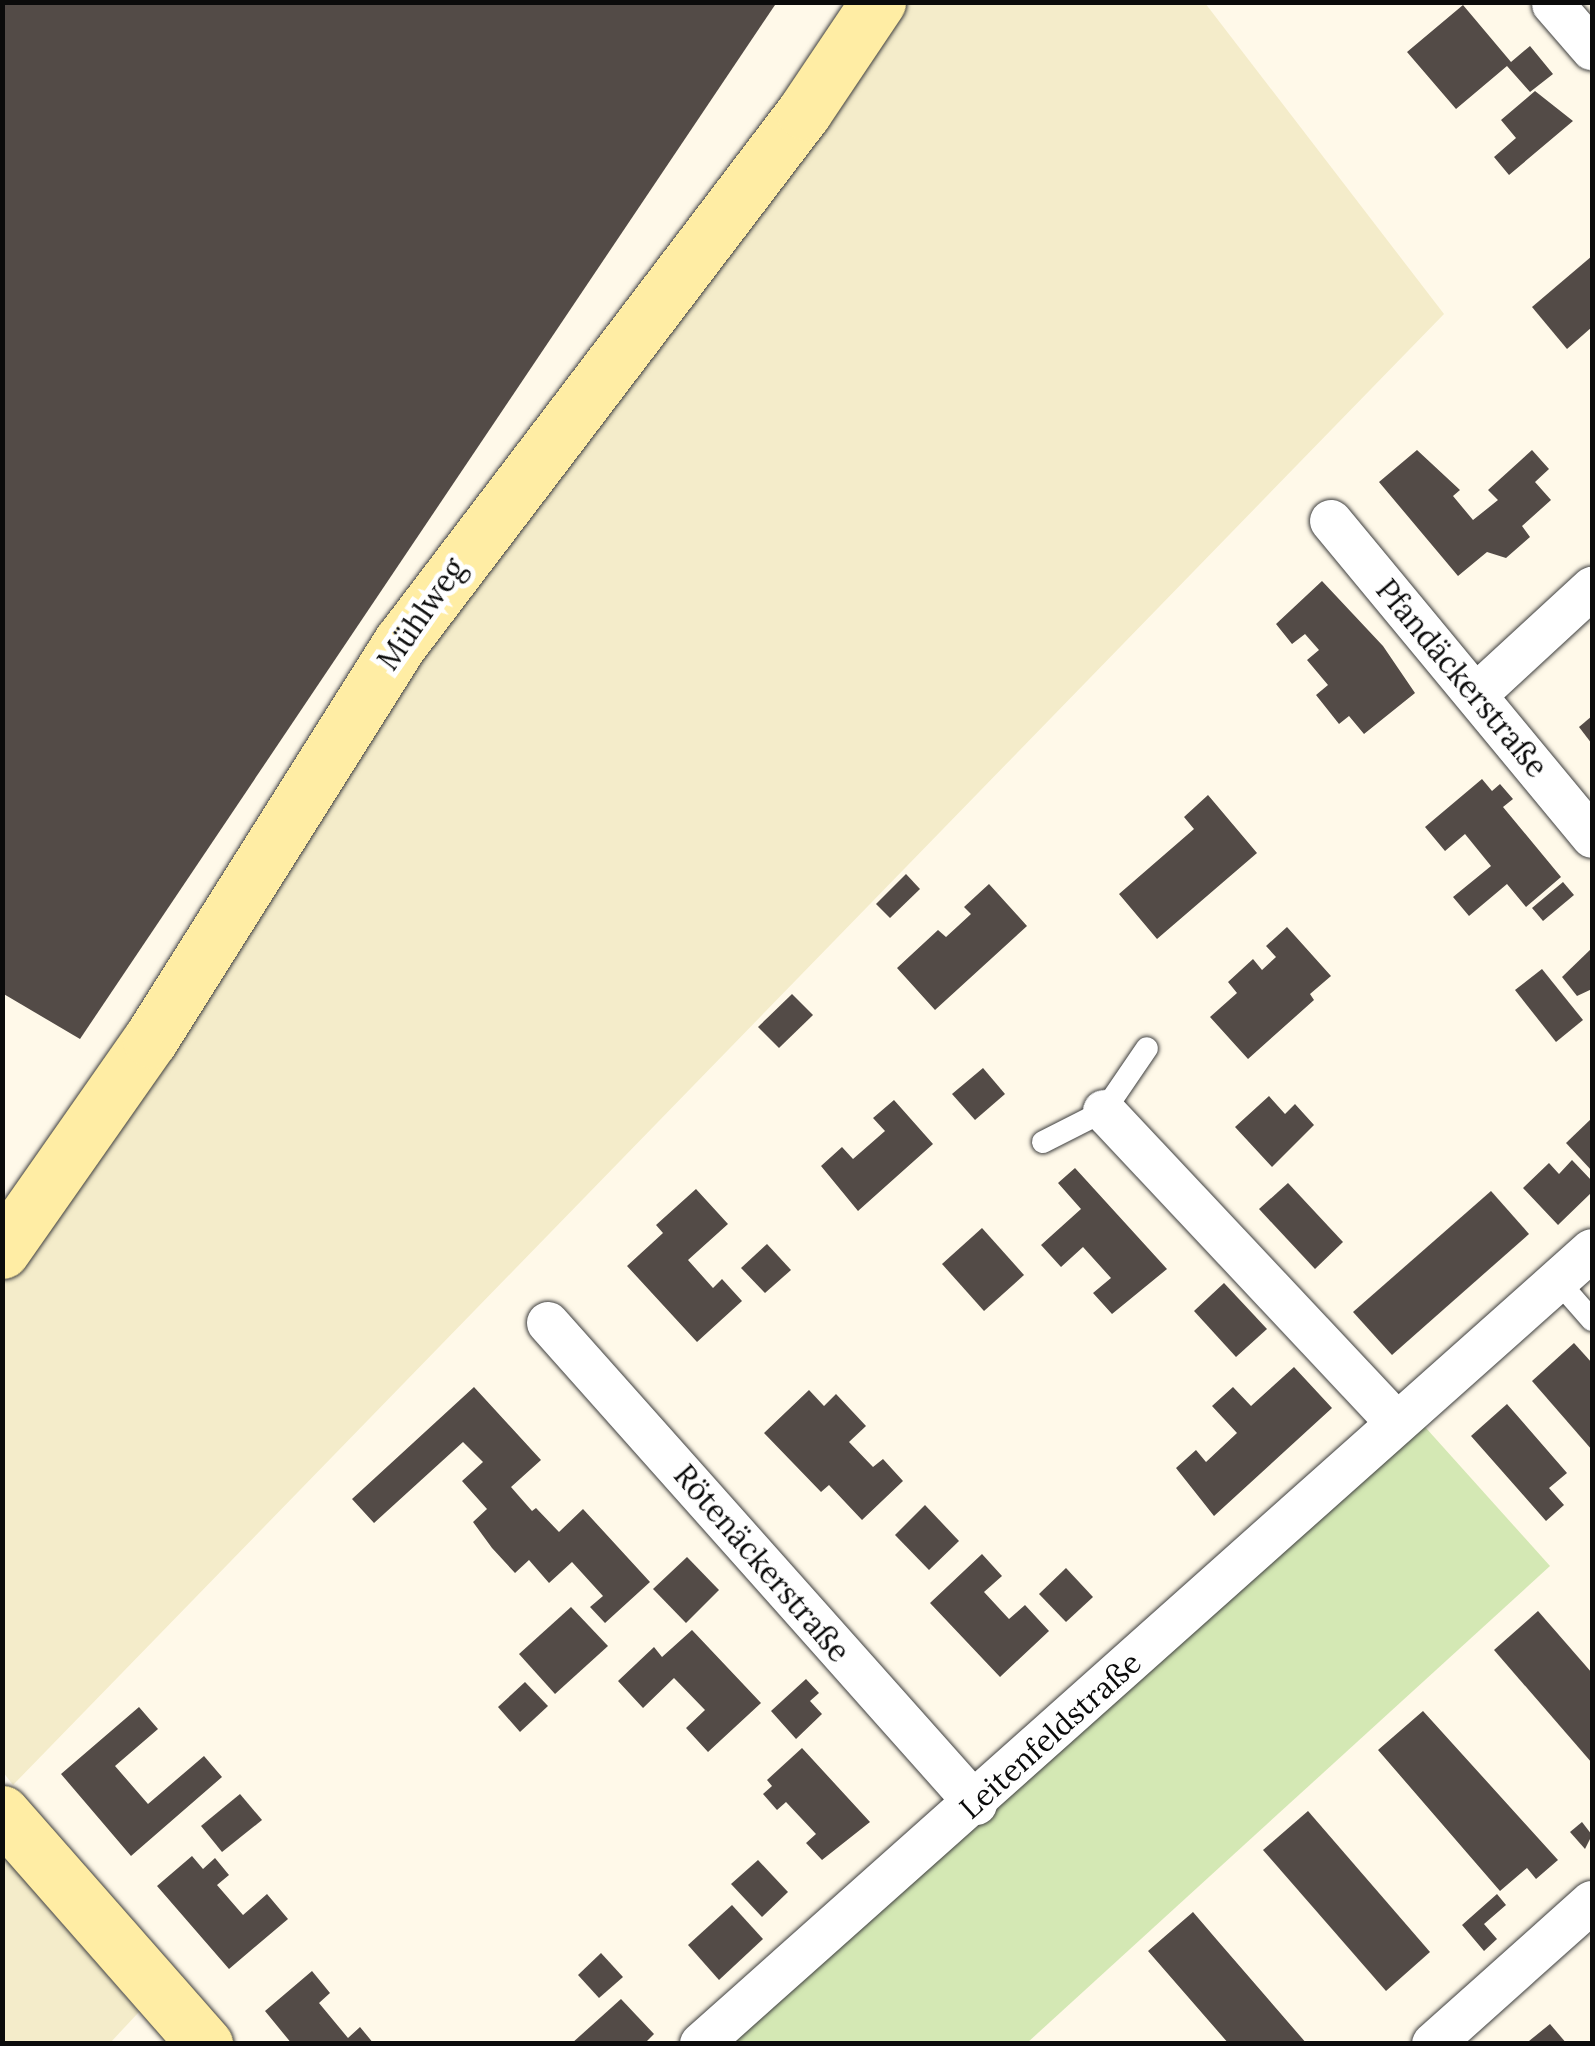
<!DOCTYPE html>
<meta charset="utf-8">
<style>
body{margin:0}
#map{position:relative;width:1595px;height:2046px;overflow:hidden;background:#fff9e9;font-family:Lora,serif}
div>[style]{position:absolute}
.farmland>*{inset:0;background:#f4ecca}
.green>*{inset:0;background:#d4e8b4}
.building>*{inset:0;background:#534b47}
.roads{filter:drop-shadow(0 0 2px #3e3e3e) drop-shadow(0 0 2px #3e3e3e)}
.lane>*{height:22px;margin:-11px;padding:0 11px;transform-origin:11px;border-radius:11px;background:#fff}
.street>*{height:42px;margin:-21px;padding:0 21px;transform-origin:21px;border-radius:21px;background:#fff}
.secondary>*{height:55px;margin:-27.5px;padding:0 27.5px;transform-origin:27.5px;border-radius:27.5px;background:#ffeda4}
span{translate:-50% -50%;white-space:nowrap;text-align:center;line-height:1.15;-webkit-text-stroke:10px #fff;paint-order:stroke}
.street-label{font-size:30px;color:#0b0b0b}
.frame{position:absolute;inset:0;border:5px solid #0b0b0b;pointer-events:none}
</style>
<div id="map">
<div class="farmland">
<div style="clip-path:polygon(893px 3px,1205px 3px,1444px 314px,13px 1785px,3px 1772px,3px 1277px,418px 640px)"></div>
<div style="clip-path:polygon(2px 1855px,139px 2012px,110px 2043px,3px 2043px)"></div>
</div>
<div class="green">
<div style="clip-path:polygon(1417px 1418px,1550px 1566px,1027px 2043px,727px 2044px)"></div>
</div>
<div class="building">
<div style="clip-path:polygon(2px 2px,777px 2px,80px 1039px,2px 993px)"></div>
<div style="clip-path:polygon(1463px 5px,1511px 62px,1530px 46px,1553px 74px,1530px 92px,1507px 66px,1456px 109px,1407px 52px)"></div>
<div style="clip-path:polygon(1535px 91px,1573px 121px,1509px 175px,1494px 157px,1516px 138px,1501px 120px)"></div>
<div style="clip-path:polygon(1592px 256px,1592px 327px,1567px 349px,1532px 307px)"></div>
<div style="clip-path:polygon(1417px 450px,1460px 490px,1453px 496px,1473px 520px,1498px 500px,1488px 490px,1532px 450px,1549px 469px,1535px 482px,1551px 500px,1522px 526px,1530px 537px,1506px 558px,1487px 552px,1458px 576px,1379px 482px)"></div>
<div style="clip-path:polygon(1322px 581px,1383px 646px,1415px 693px,1364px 734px,1349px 716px,1339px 724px,1316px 695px,1328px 685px,1307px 660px,1319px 650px,1305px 634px,1292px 644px,1276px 624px)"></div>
<div style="clip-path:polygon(1592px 716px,1592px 744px,1579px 727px)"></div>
<div style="clip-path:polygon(1482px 779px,1492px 791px,1500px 784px,1513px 799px,1503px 807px,1561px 877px,1526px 907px,1507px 884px,1469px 916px,1453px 897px,1491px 866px,1465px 834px,1445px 851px,1425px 827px)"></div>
<div style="clip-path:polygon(1208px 795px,1257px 853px,1157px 939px,1119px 894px,1194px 829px,1184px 817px)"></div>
<div style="clip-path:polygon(906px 874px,920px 889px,890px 918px,876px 904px)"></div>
<div style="clip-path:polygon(1563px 882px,1574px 895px,1543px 921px,1532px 908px)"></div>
<div style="clip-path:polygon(989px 884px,1027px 926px,935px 1010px,897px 968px,938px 930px,946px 937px,958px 926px,971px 914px,964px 907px)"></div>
<div style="clip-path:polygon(1287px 927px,1331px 976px,1310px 994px,1314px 1000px,1248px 1059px,1210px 1017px,1237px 993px,1228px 982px,1253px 959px,1262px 970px,1276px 957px,1266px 946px)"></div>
<div style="clip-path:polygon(1592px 948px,1592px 989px,1577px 996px,1562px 977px)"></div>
<div style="clip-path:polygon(1542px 969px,1583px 1020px,1556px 1042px,1515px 990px)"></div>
<div style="clip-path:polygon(792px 994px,813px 1015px,779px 1048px,758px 1027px)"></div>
<div style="clip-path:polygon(983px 1068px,1005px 1094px,975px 1120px,952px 1094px)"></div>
<div style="clip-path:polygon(1269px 1096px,1285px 1114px,1295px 1104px,1314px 1125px,1272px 1167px,1235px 1127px)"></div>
<div style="clip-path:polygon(894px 1100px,933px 1144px,858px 1211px,821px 1166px,842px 1147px,853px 1159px,885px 1131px,873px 1118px)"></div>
<div style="clip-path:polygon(1592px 1118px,1592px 1171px,1566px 1143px)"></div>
<div style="clip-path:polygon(1572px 1160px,1592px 1181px,1592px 1192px,1558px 1225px,1523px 1188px,1549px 1163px,1559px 1174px)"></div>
<div style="clip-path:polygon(1075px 1168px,1167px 1269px,1112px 1314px,1093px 1293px,1111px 1278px,1083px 1247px,1061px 1267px,1041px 1245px,1081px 1209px,1058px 1183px)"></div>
<div style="clip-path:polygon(1288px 1183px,1343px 1242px,1315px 1269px,1259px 1209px)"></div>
<div style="clip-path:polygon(696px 1189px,728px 1224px,688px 1260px,713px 1288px,722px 1279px,742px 1301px,697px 1342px,627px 1266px,663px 1233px,656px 1225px)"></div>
<div style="clip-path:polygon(1491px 1191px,1529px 1234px,1392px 1355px,1353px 1312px)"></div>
<div style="clip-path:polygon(982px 1228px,1024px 1275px,984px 1311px,942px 1264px)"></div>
<div style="clip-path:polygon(767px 1244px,791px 1270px,765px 1293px,741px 1268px)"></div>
<div style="clip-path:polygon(1224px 1283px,1267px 1329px,1236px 1357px,1194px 1311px)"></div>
<div style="clip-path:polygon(1574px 1343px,1592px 1363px,1592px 1450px,1532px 1381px)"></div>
<div style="clip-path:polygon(1294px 1367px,1332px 1408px,1214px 1516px,1176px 1468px,1196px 1450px,1206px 1462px,1237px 1433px,1212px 1406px,1233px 1387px,1251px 1406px)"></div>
<div style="clip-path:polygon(474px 1387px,541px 1460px,511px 1487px,532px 1511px,536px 1508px,559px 1532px,583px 1509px,650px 1582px,605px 1623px,590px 1607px,603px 1596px,572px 1562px,549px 1583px,529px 1560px,515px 1573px,492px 1548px,473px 1522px,487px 1509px,462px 1481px,483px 1462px,463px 1442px,374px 1523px,352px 1499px)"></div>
<div style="clip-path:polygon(809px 1390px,824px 1406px,836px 1394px,866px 1426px,849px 1442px,873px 1467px,883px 1459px,903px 1481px,862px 1520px,829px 1485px,821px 1492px,764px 1433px)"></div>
<div style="clip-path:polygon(1507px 1404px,1567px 1473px,1549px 1488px,1564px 1505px,1546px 1521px,1471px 1436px)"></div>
<div style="clip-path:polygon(925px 1505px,959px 1541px,929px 1570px,895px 1535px)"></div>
<div style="clip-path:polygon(982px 1554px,1002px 1576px,984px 1592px,1009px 1619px,1025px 1605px,1049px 1631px,1000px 1677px,930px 1603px)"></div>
<div style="clip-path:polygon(687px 1557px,719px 1590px,686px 1623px,653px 1589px)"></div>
<div style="clip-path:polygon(1066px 1568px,1093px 1597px,1066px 1622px,1039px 1594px)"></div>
<div style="clip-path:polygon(571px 1607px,608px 1646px,555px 1694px,519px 1654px)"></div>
<div style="clip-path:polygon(1538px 1611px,1592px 1673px,1592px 1763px,1494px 1650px)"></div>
<div style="clip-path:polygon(692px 1630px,761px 1703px,708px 1752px,686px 1728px,705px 1710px,674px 1678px,643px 1708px,618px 1681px,654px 1647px,662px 1657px)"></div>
<div style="clip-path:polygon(806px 1679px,819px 1693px,810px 1701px,822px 1714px,796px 1739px,771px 1711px)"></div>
<div style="clip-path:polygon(525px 1682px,548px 1706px,520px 1732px,498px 1707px)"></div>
<div style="clip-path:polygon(139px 1707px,158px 1729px,115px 1766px,148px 1804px,204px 1756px,222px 1777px,131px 1856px,61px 1774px)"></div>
<div style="clip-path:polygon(1423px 1711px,1558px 1860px,1536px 1879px,1527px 1868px,1500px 1891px,1378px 1750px)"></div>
<div style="clip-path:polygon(802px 1748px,870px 1822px,822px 1860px,806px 1843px,816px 1834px,786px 1802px,777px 1810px,763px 1794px,772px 1786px,767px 1780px)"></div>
<div style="clip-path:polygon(240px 1794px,262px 1820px,222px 1852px,201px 1826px)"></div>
<div style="clip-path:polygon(1308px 1811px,1430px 1952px,1386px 1991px,1263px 1850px)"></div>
<div style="clip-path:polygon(1582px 1822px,1592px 1835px,1585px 1849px,1570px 1832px)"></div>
<div style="clip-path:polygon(192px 1856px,203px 1869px,215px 1858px,229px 1875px,217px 1885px,243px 1915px,267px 1894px,288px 1919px,229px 1969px,157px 1886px)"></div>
<div style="clip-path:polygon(758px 1860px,788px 1892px,762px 1917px,731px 1884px)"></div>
<div style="clip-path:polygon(1497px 1894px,1506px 1905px,1484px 1924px,1497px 1939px,1484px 1951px,1462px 1925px)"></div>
<div style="clip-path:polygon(732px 1905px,763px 1939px,719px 1980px,688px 1945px)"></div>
<div style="clip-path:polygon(1193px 1912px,1217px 1940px,1307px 2044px,1229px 2044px,1148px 1951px)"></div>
<div style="clip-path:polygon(601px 1953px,623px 1977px,599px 1998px,578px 1975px)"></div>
<div style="clip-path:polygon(312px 1971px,330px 1993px,319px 2003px,348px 2038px,360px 2027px,374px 2044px,292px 2044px,265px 2011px)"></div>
<div style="clip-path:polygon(621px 1999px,654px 2034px,644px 2044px,571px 2044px)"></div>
<div style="clip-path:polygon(1550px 2024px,1567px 2044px,1532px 2044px,1529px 2041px)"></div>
</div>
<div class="roads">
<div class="lane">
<div style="left:1043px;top:1142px;width:68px;rotate:-26.9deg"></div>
<div style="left:1104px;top:1111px;width:76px;rotate:-55.7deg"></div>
<div style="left:1557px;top:1280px;width:53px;rotate:48.8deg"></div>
</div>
<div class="street">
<div style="left:1553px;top:4px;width:60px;rotate:49.1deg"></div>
<div style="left:1331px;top:521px;width:410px;rotate:50.4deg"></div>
<div style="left:1476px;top:695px;width:158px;rotate:-42.7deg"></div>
<div style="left:1104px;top:1111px;width:424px;rotate:46.8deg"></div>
<div style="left:548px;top:1323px;width:644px;rotate:48.34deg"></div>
<div style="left:701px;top:2044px;width:1193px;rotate:-41.71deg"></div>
<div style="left:1433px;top:2044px;width:213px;rotate:-41.8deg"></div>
</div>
<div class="secondary">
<div style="left:2px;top:1251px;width:258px;rotate:-55deg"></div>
<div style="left:150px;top:1040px;width:471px;rotate:-57.8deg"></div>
<div style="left:401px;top:642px;width:666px;rotate:-52.75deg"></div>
<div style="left:804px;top:112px;width:133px;rotate:-56.1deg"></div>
<div style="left:2px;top:1813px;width:308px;rotate:48.7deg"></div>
</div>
</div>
<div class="street-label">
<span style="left:421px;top:614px;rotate:-55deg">Mühlweg</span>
<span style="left:1462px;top:678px;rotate:50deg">Pfandäckerstraße</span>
<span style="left:762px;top:1563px;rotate:49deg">Rötenäckerstraße</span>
<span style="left:1050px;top:1735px;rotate:-42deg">Leitenfeldstraße</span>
</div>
<div class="frame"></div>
</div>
